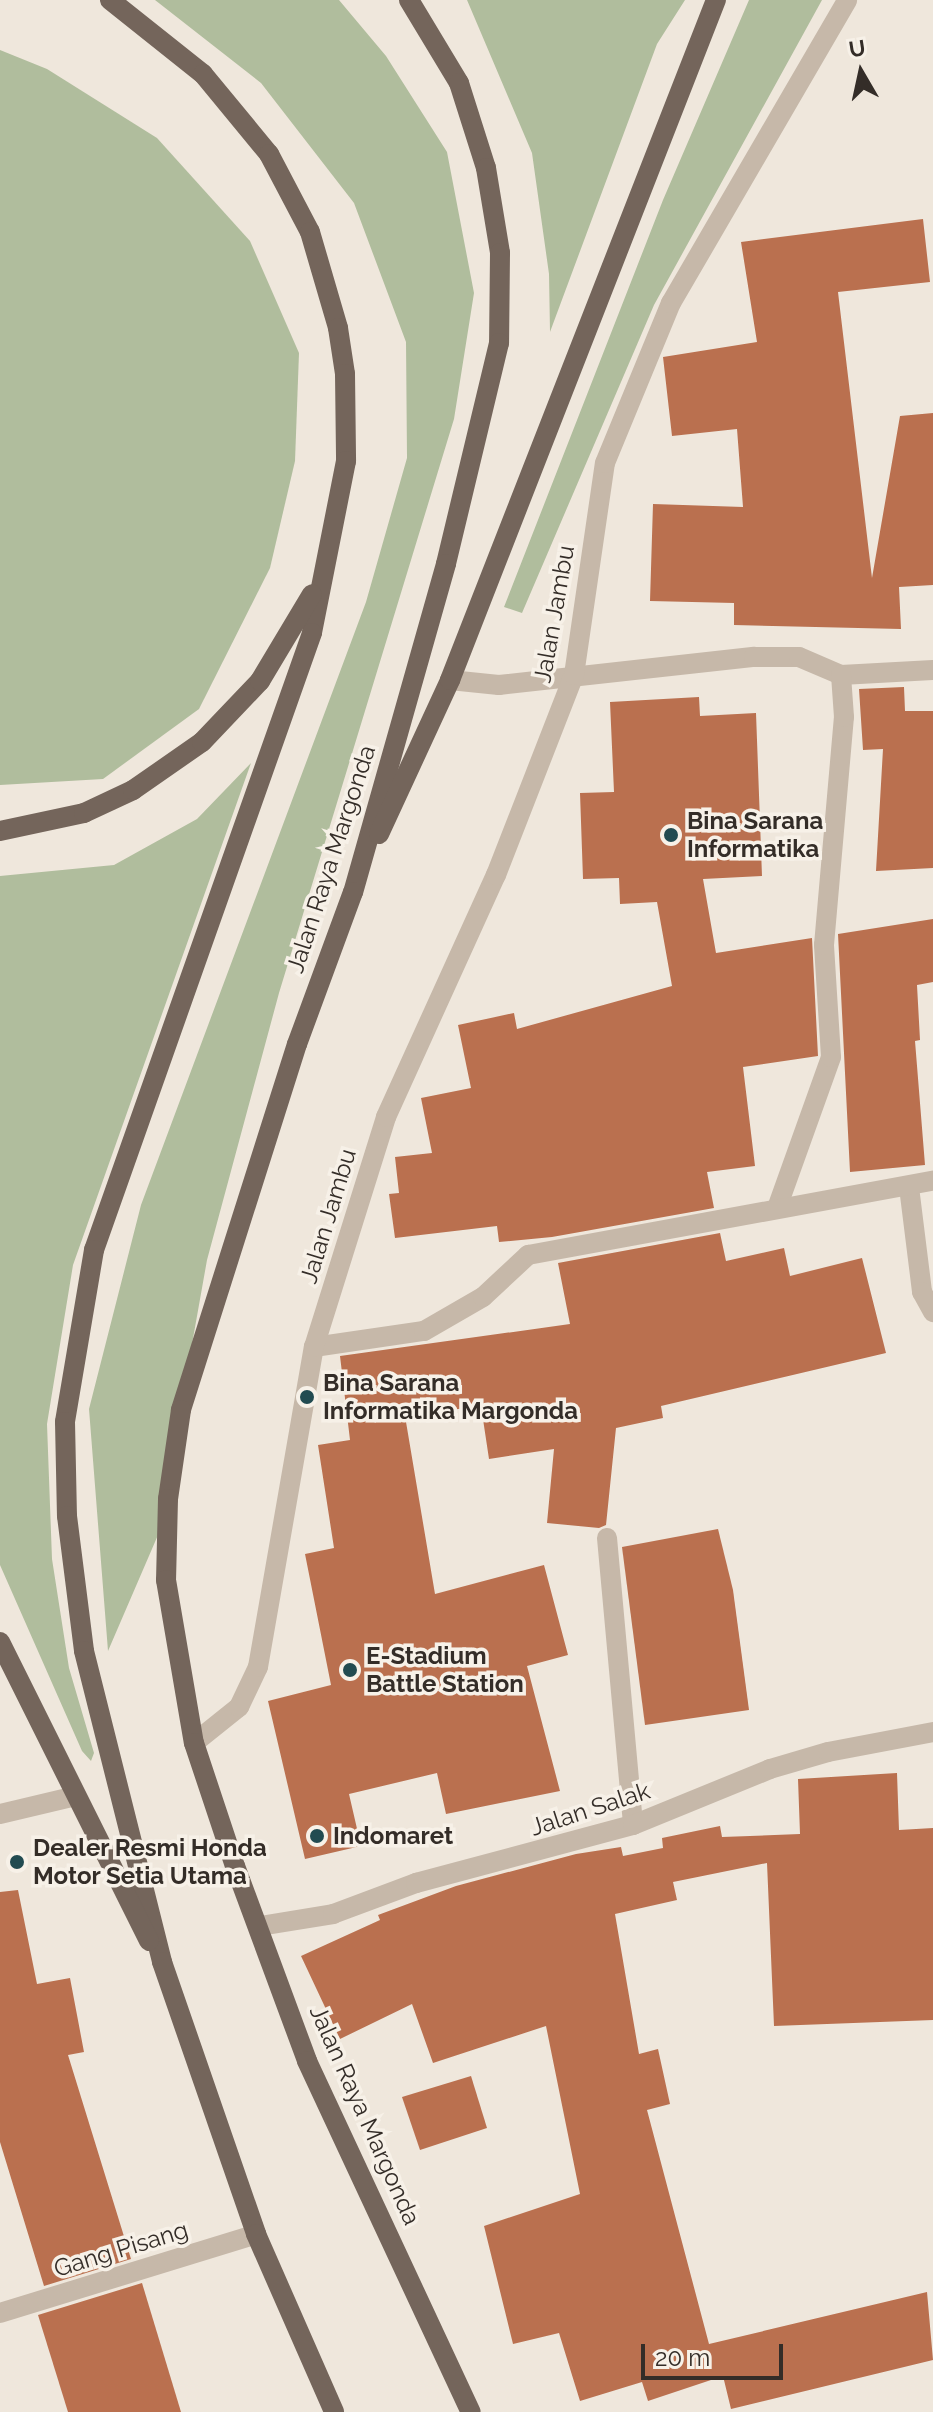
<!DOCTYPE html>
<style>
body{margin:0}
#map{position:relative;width:933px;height:2412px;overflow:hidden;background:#efe7dc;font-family:Raleway,sans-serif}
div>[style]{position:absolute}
.green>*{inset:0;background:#b0bd9d}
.building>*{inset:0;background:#ba704f}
.minor>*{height:20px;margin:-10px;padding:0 10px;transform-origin:10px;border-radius:10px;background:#c6b8a9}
.major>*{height:20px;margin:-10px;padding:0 10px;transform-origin:10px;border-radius:10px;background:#74655b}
.dots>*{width:22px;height:22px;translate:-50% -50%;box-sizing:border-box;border:4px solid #f7f1e8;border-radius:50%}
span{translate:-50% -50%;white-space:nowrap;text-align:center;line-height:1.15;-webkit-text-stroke:7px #f7f1e8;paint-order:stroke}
.street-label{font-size:24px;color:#342d28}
.poi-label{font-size:24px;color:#342d28;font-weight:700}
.left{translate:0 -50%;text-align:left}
.north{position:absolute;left:821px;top:32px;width:80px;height:80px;-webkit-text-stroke:6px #f7f1e8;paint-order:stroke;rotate:351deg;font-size:22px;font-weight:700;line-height:32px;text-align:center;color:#342d28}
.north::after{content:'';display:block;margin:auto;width:28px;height:36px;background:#342d28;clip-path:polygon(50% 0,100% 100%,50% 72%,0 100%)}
.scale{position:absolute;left:641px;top:2344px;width:142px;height:36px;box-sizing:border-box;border:4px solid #342d28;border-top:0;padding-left:10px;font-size:24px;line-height:28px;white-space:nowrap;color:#342d28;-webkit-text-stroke:6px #f7f1e8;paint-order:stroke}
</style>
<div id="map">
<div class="green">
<div style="clip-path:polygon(155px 0,339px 0,386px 56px,447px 152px,474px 293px,454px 419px,279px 993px,207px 1260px,158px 1535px,108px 1651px,89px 1409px,141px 1205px,366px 602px,407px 458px,406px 342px,354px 203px,261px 83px)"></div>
<div style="clip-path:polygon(467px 0,685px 0,657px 44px,550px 332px,549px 274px,532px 153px)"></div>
<div style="clip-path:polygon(749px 0,822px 0,654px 305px,522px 613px,504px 607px,663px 200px)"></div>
<div style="clip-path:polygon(0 50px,47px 69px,157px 138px,250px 241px,299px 353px,295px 461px,270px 568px,199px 709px,103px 779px,0 785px)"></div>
<div style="clip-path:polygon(251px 763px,73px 1265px,47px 1424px,52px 1559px,69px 1668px,94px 1753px,91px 1761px,82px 1751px,0 1565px,0 876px,114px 865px,197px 819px)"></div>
</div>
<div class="building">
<div style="clip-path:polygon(923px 219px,930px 282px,838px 292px,872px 578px,900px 416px,933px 413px,933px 585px,899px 587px,901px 629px,734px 625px,734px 603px,650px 601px,653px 504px,743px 507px,737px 429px,672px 436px,663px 357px,757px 342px,741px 242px)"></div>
<div style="clip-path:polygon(904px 687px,905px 711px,933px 711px,933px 868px,876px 871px,883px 749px,863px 750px,859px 689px)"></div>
<div style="clip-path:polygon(699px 697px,700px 716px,756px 713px,762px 876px,703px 879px,716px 953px,812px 938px,818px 1056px,743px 1067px,755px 1166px,707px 1172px,714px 1208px,552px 1237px,499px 1242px,497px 1226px,395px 1238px,389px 1194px,399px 1193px,395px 1157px,432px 1153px,421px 1098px,471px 1088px,458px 1025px,514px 1013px,517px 1029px,672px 986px,657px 902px,620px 904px,619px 878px,583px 879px,580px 793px,614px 792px,610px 702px)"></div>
<div style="clip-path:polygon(933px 919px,933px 982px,917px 985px,920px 1040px,915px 1041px,925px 1165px,850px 1172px,838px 934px)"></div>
<div style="clip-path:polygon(720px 1233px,726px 1261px,784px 1248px,790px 1276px,862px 1258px,886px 1353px,661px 1406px,663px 1418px,616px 1428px,606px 1525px,599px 1528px,547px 1523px,554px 1449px,489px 1459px,481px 1406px,405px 1416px,435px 1594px,544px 1565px,568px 1655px,527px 1666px,560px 1791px,446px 1814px,437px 1773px,349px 1794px,361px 1846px,305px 1859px,268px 1701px,331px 1685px,305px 1554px,334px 1548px,318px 1445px,350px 1440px,340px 1356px,570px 1324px,558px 1263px)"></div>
<div style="clip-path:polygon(718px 1529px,733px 1590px,749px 1710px,645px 1725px,622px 1547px)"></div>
<div style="clip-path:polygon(897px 1773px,899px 1830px,933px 1828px,933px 2020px,774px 2026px,767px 1863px,673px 1882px,677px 1900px,615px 1914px,639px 2054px,658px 2049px,670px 2104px,647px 2110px,709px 2344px,927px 2292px,933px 2360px,731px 2409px,723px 2376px,648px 2401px,642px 2382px,580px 2401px,559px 2333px,513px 2344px,484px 2226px,580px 2194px,546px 2026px,433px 2063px,412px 2004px,340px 2039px,301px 1956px,380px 1920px,378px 1915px,456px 1886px,576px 1854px,621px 1847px,623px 1856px,663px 1848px,662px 1838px,720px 1826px,722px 1837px,800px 1834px,798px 1779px)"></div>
<div style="clip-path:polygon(18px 1890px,37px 1984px,70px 1978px,84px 2052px,68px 2055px,131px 2259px,44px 2286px,0 2142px,0 1892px)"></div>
<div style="clip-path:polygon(471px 2076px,487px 2128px,420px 2150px,402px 2097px)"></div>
<div style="clip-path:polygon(142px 2283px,181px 2412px,68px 2412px,38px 2315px)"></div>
</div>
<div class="minor">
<div style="left:450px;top:680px;width:49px;rotate:5.8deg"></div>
<div style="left:499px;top:685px;width:257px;rotate:-6.3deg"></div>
<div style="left:754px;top:657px;width:45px"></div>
<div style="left:799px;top:657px;width:46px;rotate:23.2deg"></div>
<div style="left:841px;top:675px;width:92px;rotate:-3.1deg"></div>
<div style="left:909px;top:1187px;width:106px;rotate:82.9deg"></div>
<div style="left:922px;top:1292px;width:23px;rotate:61deg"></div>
<div style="left:777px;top:1208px;width:160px;rotate:-70.3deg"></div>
<div style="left:831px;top:1057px;width:112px;rotate:-93.6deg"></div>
<div style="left:824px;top:945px;width:229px;rotate:-85deg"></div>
<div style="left:844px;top:717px;width:42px;rotate:-94.1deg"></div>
<div style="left:314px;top:1347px;width:111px;rotate:-8.3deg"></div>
<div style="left:424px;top:1331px;width:68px;rotate:-30deg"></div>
<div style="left:483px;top:1297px;width:62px;rotate:-43deg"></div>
<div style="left:528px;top:1255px;width:412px;rotate:-10.4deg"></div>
<div style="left:607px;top:1538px;width:288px;rotate:84.8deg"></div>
<div style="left:194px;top:1743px;width:58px;rotate:-38.7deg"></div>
<div style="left:239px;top:1707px;width:44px;rotate:-64.6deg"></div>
<div style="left:258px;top:1667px;width:325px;rotate:-80.1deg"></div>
<div style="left:314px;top:1347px;width:241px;rotate:-72.6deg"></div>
<div style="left:386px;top:1117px;width:266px;rotate:-65.6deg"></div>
<div style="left:496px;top:875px;width:215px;rotate:-68.7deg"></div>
<div style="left:574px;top:675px;width:214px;rotate:-81.7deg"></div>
<div style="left:605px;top:463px;width:173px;rotate:-67.6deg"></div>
<div style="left:671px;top:303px;width:350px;rotate:-59.8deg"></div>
<div style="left:0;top:1814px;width:78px;rotate:-13.3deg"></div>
<div style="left:260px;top:1926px;width:74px;rotate:-9.3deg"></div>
<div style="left:333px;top:1914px;width:89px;rotate:-20.5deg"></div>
<div style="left:416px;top:1883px;width:225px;rotate:-15deg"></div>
<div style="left:633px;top:1825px;width:148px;rotate:-22.2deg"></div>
<div style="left:770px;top:1769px;width:60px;rotate:-16.3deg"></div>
<div style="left:828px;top:1752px;width:107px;rotate:-10.8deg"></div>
<div style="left:0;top:2313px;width:268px;rotate:-17.1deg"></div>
</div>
<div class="major">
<div style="left:110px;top:0;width:119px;rotate:38.5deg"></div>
<div style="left:203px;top:74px;width:104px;rotate:50.5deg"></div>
<div style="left:269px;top:154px;width:88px;rotate:62.3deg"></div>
<div style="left:310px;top:232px;width:100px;rotate:73.7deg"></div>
<div style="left:338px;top:328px;width:47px;rotate:81.3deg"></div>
<div style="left:345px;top:374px;width:87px;rotate:89.3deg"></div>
<div style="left:346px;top:461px;width:175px;rotate:101.2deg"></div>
<div style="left:312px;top:633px;width:654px;rotate:109.46deg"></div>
<div style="left:94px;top:1250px;width:174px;rotate:99.6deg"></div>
<div style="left:65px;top:1422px;width:94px;rotate:88.8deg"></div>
<div style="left:67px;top:1516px;width:136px;rotate:82.8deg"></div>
<div style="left:84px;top:1651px;width:321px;rotate:75.9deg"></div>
<div style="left:162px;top:1962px;width:288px;rotate:70.9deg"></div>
<div style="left:256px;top:2234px;width:194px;rotate:66.3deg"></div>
<div style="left:409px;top:0;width:97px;rotate:58.9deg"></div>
<div style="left:459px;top:83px;width:89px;rotate:72.4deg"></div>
<div style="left:486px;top:168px;width:86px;rotate:80.6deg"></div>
<div style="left:500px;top:253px;width:90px;rotate:90.6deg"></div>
<div style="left:499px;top:343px;width:227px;rotate:103.5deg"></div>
<div style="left:446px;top:564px;width:341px;rotate:105.8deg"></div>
<div style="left:353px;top:892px;width:162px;rotate:110.2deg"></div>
<div style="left:297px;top:1044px;width:384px;rotate:107.6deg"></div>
<div style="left:181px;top:1410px;width:90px;rotate:98.3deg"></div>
<div style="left:168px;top:1499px;width:81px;rotate:91.4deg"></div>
<div style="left:166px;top:1580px;width:165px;rotate:80.3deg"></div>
<div style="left:194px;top:1743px;width:130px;rotate:71.6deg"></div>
<div style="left:235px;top:1866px;width:208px;rotate:69.7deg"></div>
<div style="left:307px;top:2061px;width:387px;rotate:65deg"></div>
<div style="left:0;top:831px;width:86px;rotate:-12.1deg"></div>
<div style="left:84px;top:813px;width:54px;rotate:-25.1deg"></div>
<div style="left:133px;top:790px;width:84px;rotate:-34.8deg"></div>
<div style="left:202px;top:742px;width:84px;rotate:-46.4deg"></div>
<div style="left:260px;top:681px;width:101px;rotate:-59.1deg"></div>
<div style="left:379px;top:834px;width:170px;rotate:-65.2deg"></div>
<div style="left:450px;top:680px;width:730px;rotate:-68.64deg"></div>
<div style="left:0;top:1642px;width:334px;rotate:63.5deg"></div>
</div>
<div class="dots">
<div style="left:671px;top:835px;background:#224b51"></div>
<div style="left:307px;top:1397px;background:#224b51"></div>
<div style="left:350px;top:1670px;background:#224b51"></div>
<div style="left:317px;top:1836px;background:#224b51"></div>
<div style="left:17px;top:1862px;background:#224b51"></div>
</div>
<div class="street-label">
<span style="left:554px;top:614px;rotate:-80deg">Jalan Jambu</span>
<span style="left:331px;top:859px;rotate:-72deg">Jalan Raya Margonda</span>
<span style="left:328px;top:1216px;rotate:-73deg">Jalan Jambu</span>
<span style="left:590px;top:1809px;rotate:-18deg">Jalan Salak</span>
<span style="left:365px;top:2115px;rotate:66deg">Jalan Raya Margonda</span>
<span style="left:121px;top:2249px;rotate:-17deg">Gang Pisang</span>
</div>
<div class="poi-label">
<span class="left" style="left:687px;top:835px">Bina Sarana<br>Informatika</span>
<span class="left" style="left:323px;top:1397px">Bina Sarana<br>Informatika Margonda</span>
<span class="left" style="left:366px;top:1670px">E-Stadium<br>Battle Station</span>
<span class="left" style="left:333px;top:1836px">Indomaret</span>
<span class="left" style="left:33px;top:1862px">Dealer Resmi Honda<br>Motor Setia Utama</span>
</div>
<div class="north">U</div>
<div class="scale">20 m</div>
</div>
